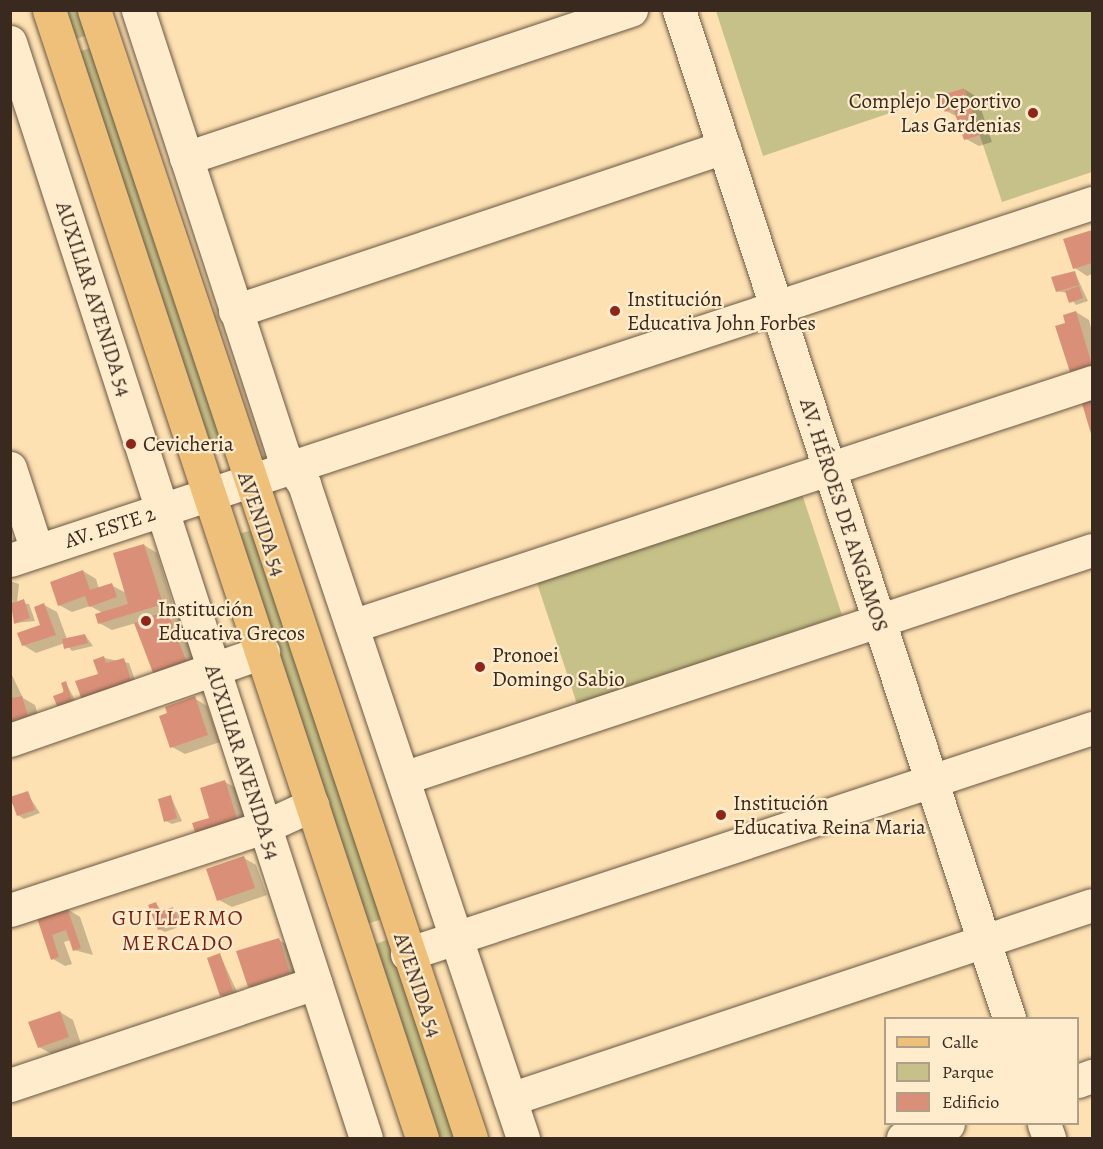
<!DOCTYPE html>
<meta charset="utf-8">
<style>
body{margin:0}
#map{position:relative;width:1103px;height:1149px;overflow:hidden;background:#fde1b2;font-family:Alegreya,serif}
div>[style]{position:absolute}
.green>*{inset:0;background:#c6c188}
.shadow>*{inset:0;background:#0003}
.building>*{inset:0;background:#da9078}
.roads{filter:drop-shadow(0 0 2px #6b5744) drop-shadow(0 0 2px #6b5744)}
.minor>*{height:33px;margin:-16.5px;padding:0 16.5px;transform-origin:16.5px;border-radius:16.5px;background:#feeccd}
.major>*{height:33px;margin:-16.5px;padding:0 16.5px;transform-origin:16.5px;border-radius:16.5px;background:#eec079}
.dots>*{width:16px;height:16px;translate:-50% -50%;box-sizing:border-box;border:3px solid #feeccd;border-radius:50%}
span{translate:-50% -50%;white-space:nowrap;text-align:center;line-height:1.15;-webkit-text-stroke:4.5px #feeccd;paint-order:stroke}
.poi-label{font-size:21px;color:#3a291f}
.right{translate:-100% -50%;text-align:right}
.left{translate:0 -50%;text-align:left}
.street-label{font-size:21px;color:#3a291f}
.neighbourhood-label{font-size:22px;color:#7a1f14;letter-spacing:1.5px}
.frame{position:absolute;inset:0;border:12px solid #3a291f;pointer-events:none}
.legend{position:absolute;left:884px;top:1017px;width:195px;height:108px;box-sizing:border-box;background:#feeccd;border:2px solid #b09e87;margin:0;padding:8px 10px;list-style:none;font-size:18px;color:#3a291f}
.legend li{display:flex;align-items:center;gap:12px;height:30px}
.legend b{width:30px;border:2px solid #b09e87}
</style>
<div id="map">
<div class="green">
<div style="clip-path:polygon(62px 11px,81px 11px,89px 35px,72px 40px)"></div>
<div style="clip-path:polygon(716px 11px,1092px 11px,1092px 172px,1002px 202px,964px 88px,763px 156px)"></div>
<div style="clip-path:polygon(93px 47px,220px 438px,205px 443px,75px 53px)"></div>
<div style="clip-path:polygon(801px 491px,842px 615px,577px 704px,536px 580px)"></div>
<div style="clip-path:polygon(252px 530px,382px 919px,367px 924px,236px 535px)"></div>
<div style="clip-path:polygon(389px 939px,457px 1138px,437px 1138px,373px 945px)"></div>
</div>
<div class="shadow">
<div style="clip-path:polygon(964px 89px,977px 97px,992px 142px,979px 146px,966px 139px,958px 117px,946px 111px)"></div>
<div style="clip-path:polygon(1092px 231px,1092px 274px,1087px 276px,1075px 268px,1065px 240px)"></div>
<div style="clip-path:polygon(1075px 273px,1088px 301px,1076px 305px,1067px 293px,1057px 291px)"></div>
<div style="clip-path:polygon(1076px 312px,1089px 320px,1092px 332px,1092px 376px,1067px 324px)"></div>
<div style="clip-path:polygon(144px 545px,157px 553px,175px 611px,169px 613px,180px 619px,200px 673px,136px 623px,112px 630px,99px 623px,103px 613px,90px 606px,72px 612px,59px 605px,83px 571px,96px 579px,99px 589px,111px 585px,126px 593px)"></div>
<div style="clip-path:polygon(10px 581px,19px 584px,17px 603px,29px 604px,35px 621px,15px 623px)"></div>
<div style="clip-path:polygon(44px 605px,57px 612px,67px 639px,85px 635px,93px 646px,72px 651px,65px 643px,36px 653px,23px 645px,42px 626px)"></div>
<div style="clip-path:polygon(104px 658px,129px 663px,137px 686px,99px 675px)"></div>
<div style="clip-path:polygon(10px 671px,23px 698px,35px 705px,40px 723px,10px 740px)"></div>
<div style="clip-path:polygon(66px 683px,77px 704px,64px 709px,58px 705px)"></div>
<div style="clip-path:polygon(194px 698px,207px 706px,220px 742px,185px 754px,172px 747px)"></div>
<div style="clip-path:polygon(225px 782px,238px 789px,250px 829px,211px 819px)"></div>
<div style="clip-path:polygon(27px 793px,40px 813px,24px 819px,18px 815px)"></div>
<div style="clip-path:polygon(171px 797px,182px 821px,172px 824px,166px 821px)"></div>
<div style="clip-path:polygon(244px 858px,256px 865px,267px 895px,232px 907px,219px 900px)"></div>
<div style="clip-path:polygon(156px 904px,163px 912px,178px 912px,184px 925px,165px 932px,159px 929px)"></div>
<div style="clip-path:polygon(67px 909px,80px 917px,93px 955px,74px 950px,71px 940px,64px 942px,72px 964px,65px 966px,53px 959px,39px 919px)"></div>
<div style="clip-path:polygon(279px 940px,291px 947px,302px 980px,262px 993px,249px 986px)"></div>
<div style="clip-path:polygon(220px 955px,238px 994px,227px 999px,221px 995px)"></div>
<div style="clip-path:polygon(60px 1012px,73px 1020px,81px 1044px,52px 1054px,39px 1047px)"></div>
</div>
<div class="building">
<div style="clip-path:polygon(964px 88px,980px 135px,964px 140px,953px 108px,945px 112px,939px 96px)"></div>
<div style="clip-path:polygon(1092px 230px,1092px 263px,1073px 269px,1063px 239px)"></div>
<div style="clip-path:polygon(1075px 271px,1079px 285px,1056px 292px,1051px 277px)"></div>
<div style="clip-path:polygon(1079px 286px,1083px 298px,1069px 303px,1065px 291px)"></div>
<div style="clip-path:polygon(1076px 311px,1092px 365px,1070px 372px,1055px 326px,1065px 323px,1063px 315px)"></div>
<div style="clip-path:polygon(1092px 393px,1092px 437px,1080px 397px)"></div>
<div style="clip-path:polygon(144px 544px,163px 604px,98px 624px,95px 614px,128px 604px,113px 553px)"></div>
<div style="clip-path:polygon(83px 570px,90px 590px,112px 583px,117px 597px,89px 607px,85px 596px,58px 606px,50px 582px)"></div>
<div style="clip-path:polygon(10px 597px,13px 603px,24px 599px,30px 618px,14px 624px)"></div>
<div style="clip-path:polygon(44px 603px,56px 635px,22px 646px,17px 633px,40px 625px,34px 607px)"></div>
<div style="clip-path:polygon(167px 610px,188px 666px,155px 678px,134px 623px)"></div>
<div style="clip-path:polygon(85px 634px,88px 643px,64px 649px,62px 639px)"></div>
<div style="clip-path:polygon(104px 656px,106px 663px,124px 658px,132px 683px,82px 700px,75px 681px,98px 674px,93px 660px)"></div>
<div style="clip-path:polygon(66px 681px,72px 701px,57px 706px,53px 696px,64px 692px,61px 683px)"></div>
<div style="clip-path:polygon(10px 691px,13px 698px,22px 696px,28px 716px,10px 721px)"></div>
<div style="clip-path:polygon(195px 696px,208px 735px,170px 748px,159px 716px,167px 713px,165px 707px)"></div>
<div style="clip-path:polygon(225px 780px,238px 822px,196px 835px,192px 823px,209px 818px,200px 788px)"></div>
<div style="clip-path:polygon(28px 791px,35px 810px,17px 816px,10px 797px)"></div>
<div style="clip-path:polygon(171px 795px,177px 818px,164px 822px,158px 799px)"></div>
<div style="clip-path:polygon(244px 856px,255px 888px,217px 901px,206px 869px)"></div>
<div style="clip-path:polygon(156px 902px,160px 912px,173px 907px,179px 922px,158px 930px,148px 905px)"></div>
<div style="clip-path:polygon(67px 908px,81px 948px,73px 951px,66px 930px,52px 935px,59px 957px,51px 960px,37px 918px)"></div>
<div style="clip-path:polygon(279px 938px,290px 973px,248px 987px,236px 951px)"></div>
<div style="clip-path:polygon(220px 953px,233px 991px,220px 996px,207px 958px)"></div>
<div style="clip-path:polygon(60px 1011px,69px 1037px,38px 1048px,28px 1022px)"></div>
</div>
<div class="roads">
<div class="minor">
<div style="left:138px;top:10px;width:467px;rotate:71.9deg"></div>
<div style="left:283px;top:454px;width:37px;rotate:55deg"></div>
<div style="left:304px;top:484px;width:690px;rotate:71.49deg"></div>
<div style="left:679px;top:10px;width:1061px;rotate:71.87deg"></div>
<div style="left:10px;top:42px;width:1152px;rotate:72.01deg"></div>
<div style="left:186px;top:158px;width:469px;rotate:-18.4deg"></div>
<div style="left:235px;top:311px;width:516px;rotate:-18.54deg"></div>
<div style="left:10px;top:468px;width:87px;rotate:72deg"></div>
<div style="left:10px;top:560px;width:1139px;rotate:-18.26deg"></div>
<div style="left:352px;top:626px;width:779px;rotate:-18.25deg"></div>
<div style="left:10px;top:740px;width:268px;rotate:-19.2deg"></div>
<div style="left:403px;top:778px;width:726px;rotate:-18.31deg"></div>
<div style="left:10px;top:910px;width:267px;rotate:-18.1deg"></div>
<div style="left:264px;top:827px;width:53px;rotate:-24.6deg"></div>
<div style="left:407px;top:954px;width:721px;rotate:-18.26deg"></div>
<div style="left:1078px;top:1081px;width:15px;rotate:-20deg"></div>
<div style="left:10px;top:1085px;width:322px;rotate:-18.5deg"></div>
<div style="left:510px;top:1099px;width:613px;rotate:-18.43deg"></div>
<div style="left:1044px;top:1124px;width:15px;rotate:70deg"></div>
<div style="left:903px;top:1138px;width:47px;rotate:-17.3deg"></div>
</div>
<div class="major">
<div style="left:49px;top:10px;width:1188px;rotate:71.7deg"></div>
<div style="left:94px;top:10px;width:1189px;rotate:71.52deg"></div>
</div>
</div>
<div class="dots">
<div style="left:1033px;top:113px;background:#8f2418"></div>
<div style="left:615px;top:311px;background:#8f2418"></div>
<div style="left:131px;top:444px;background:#8f2418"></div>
<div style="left:146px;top:621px;background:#8f2418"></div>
<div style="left:480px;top:667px;background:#8f2418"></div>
<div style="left:721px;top:815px;background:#8f2418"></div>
</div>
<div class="poi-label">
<span class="right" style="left:1021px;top:113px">Complejo Deportivo<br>Las Gardenias</span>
<span class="left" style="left:627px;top:311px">Institución<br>Educativa John Forbes</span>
<span class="left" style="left:143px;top:444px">Cevicheria</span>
<span class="left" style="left:158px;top:621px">Institución<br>Educativa Grecos</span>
<span class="left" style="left:492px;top:667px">Pronoei<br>Domingo Sabio</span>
<span class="left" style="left:733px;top:815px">Institución<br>Educativa Reina Maria</span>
</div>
<div class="street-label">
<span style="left:94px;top:299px;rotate:72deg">AUXILIAR AVENIDA 54</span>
<span style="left:844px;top:515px;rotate:72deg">AV. HÉROES DE ANGAMOS</span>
<span style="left:262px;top:524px;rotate:71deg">AVENIDA 54</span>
<span style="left:110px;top:527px;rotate:-18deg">AV. ESTE 2</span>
<span style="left:243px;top:762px;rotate:72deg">AUXILIAR AVENIDA 54</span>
<span style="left:418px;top:985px;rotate:71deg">AVENIDA 54</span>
</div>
<div class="neighbourhood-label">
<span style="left:178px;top:931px">GUILLERMO<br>MERCADO</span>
</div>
<div class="frame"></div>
<ul class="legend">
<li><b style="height:8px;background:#eec079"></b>Calle</li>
<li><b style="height:16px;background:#c6c188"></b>Parque</li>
<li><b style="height:16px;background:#da9078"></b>Edificio</li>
</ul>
</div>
